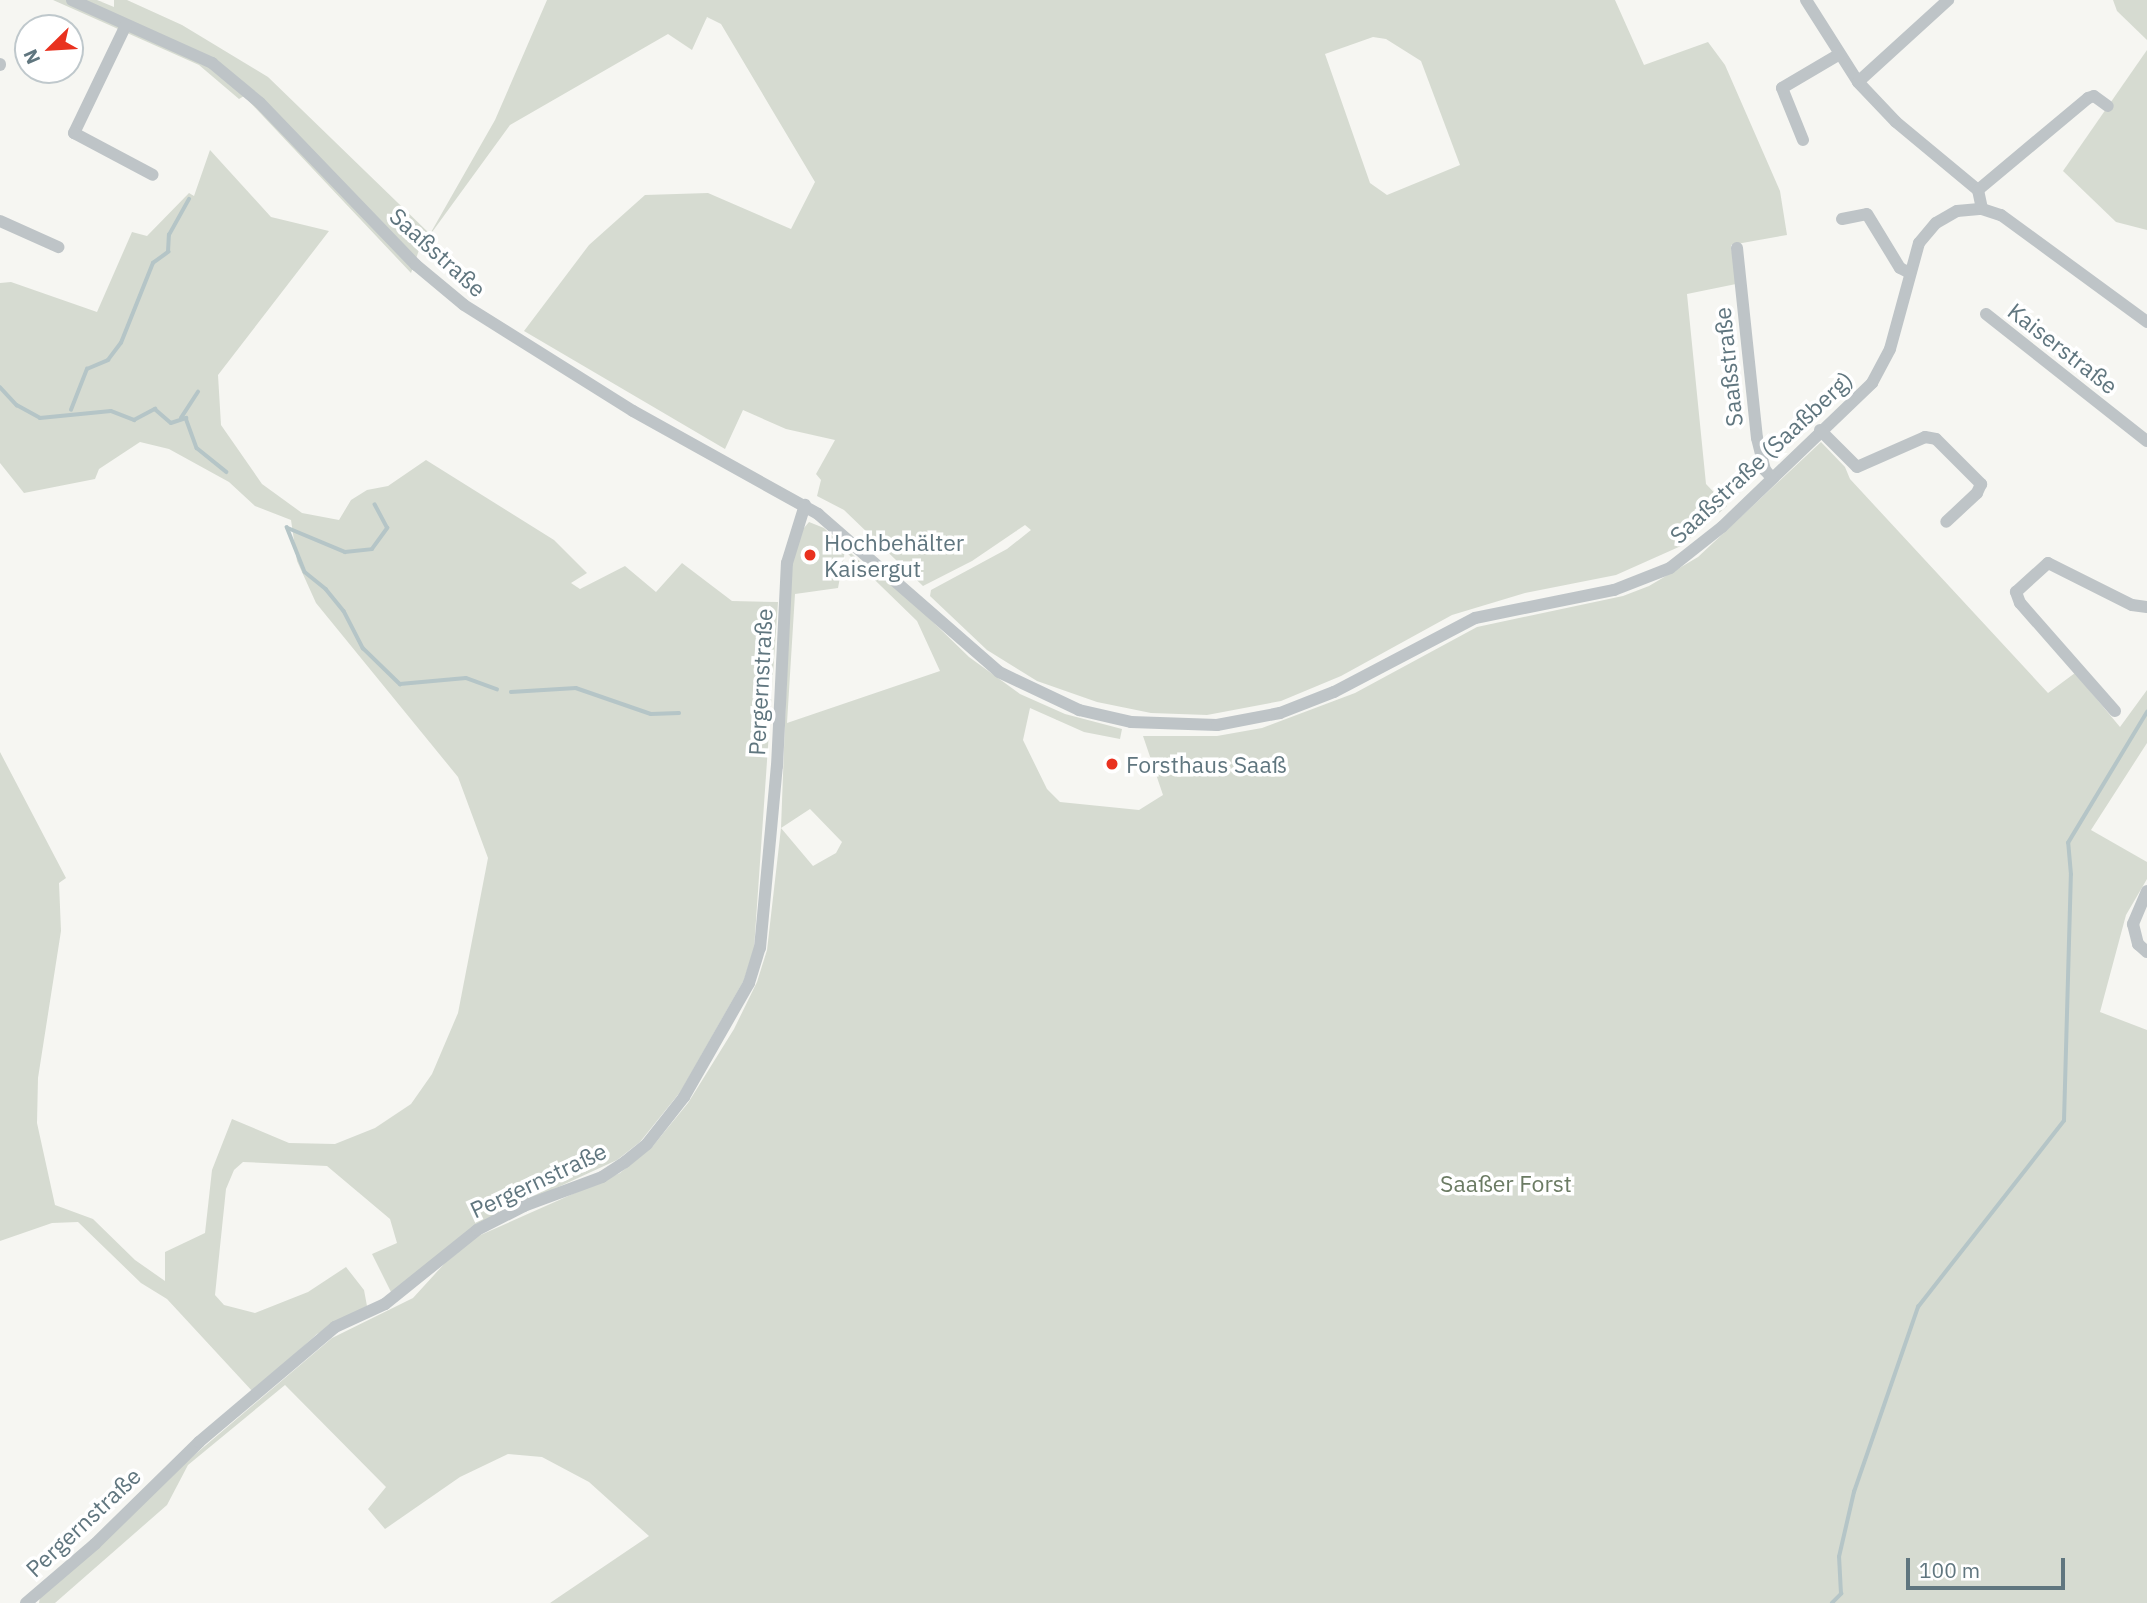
<!DOCTYPE html>
<meta charset="utf-8">
<style>
body{margin:0}
#map{position:relative;width:2147px;height:1603px;overflow:hidden;background:#f6f6f2;font-family:"IBM Plex Sans",sans-serif}
div>[style]{position:absolute}
.green>*{inset:0;background:#d6dbd1}
.stream>*{height:3.5px;margin:-1.75px;padding:0 1.75px;transform-origin:1.75px;border-radius:1.75px;background:#b5c5c7}
.minor>*{height:12px;margin:-6px;padding:0 6px;transform-origin:6px;border-radius:6px;background:#bec4c7}
.dots>*{width:19px;height:19px;translate:-50% -50%;box-sizing:border-box;border:4px solid #fff;border-radius:50%}
span{translate:-50% -50%;white-space:nowrap;text-align:center;line-height:1.15;-webkit-text-stroke:7px #fff;paint-order:stroke}
.street-label{font-size:23px;color:#60767f}
.poi-label{font-size:23px;color:#60767f}
.left{translate:0 -50%;text-align:left}
.park-label{font-size:23px;color:#6b7b63}
.north{position:absolute;left:14px;top:14px;width:70px;height:70px;box-sizing:border-box;background:#fff;border:2px solid #bfc8cc;border-radius:50%;rotate:246deg;font-size:19px;font-weight:700;line-height:28px;text-align:center;color:#60767f}
.north::after{content:'';display:block;margin:auto;width:24px;height:32px;background:#e9311f;clip-path:polygon(50% 0,100% 100%,50% 72%,0 100%)}
.scale{position:absolute;left:1906px;top:1558px;width:159px;height:32px;box-sizing:border-box;border:4px solid #60767f;border-top:0;padding-left:9px;font-size:21px;line-height:24px;white-space:nowrap;color:#60767f;-webkit-text-stroke:5px #fff;paint-order:stroke}
</style>
<div id="map">
<div class="green">
<div style="clip-path:polygon(evenodd,53px 0,97px 0,114px 7px,114px 0,127px 0,182px 25px,268px 77px,430px 234px,495px 120px,547px 0,1615px 0,1644px 65px,1708px 42px,1725px 65px,1780px 191px,1787px 235px,1731px 245px,1736px 284px,1687px 294px,1706px 484px,1727px 506px,1681px 546px,1616px 575px,1525px 593px,1452px 615px,1341px 676px,1281px 701px,1207px 715px,1151px 713px,1097px 702px,1037px 681px,987px 650px,930px 596px,931px 590px,1007px 549px,1031px 530px,1025px 525px,972px 561px,923px 586px,844px 510px,817px 496px,821px 480px,816px 474px,835px 440px,786px 429px,743px 410px,725px 449px,524px 331px,589px 245px,645px 195px,708px 193px,791px 229px,815px 182px,721px 24px,707px 17px,692px 50px,668px 34px,510px 125px,419px 250px,411px 273px,244px 96px,239px 99px,199px 65px,53px 0,1373px 37px,1386px 39px,1421px 61px,1460px 165px,1387px 195px,1370px 183px,1325px 54px,1373px 37px)"></div>
<div style="clip-path:polygon(2113px 0,2147px 0,2147px 40px,2117px 11px)"></div>
<div style="clip-path:polygon(2147px 50px,2147px 230px,2116px 222px,2063px 171px)"></div>
<div style="clip-path:polygon(210px 150px,271px 217px,329px 231px,218px 375px,221px 425px,262px 484px,302px 513px,339px 520px,351px 500px,367px 490px,388px 486px,426px 460px,554px 540px,587px 573px,571px 583px,580px 589px,625px 566px,656px 592px,682px 563px,732px 601px,778px 602px,754px 949px,744px 980px,681px 1091px,640px 1142px,617px 1160px,476px 1225px,392px 1294px,372px 1254px,397px 1243px,390px 1219px,327px 1166px,243px 1162px,234px 1170px,226px 1189px,215px 1295px,224px 1305px,255px 1313px,308px 1292px,346px 1267px,364px 1290px,367px 1306px,317px 1334px,253px 1392px,167px 1299px,141px 1283px,78px 1222px,52px 1223px,0 1241px,0 752px,66px 878px,59px 883px,61px 931px,38px 1078px,37px 1123px,55px 1205px,93px 1219px,135px 1260px,165px 1281px,165px 1252px,205px 1233px,212px 1170px,232px 1119px,289px 1143px,335px 1144px,375px 1128px,411px 1104px,432px 1074px,458px 1013px,488px 858px,458px 777px,316px 603px,297px 561px,291px 520px,255px 506px,229px 482px,169px 449px,140px 442px,99px 469px,95px 479px,24px 493px,0 463px,0 283px,11px 282px,97px 312px,132px 232px,147px 236px,189px 193px,194px 196px)"></div>
<div style="clip-path:polygon(evenodd,1821px 442px,1845px 467px,1850px 479px,2048px 693px,2075px 673px,2120px 727px,2147px 690px,2147px 743px,2091px 830px,2147px 862px,2147px 879px,2126px 915px,2100px 1012px,2147px 1030px,2147px 1603px,550px 1603px,649px 1536px,589px 1482px,542px 1457px,508px 1454px,460px 1477px,385px 1529px,368px 1509px,386px 1487px,285px 1385px,188px 1465px,167px 1505px,55px 1603px,39px 1603px,40px 1596px,165px 1480px,332px 1338px,413px 1298px,445px 1263px,476px 1237px,620px 1173px,652px 1147px,688px 1103px,734px 1029px,757px 982px,767px 950px,781px 828px,791px 561px,798px 535px,809px 522px,824px 528px,866px 567px,895px 585px,969px 657px,1020px 694px,1065px 714px,1122px 729px,1120px 739px,1084px 732px,1030px 708px,1023px 740px,1047px 789px,1060px 802px,1139px 810px,1163px 795px,1143px 736px,1217px 736px,1262px 728px,1355px 693px,1477px 627px,1623px 596px,1649px 586px,1698px 557px,1821px 442px,845px 551px,917px 621px,940px 671px,787px 723px,795px 594px,838px 588px,845px 551px,1821px 442px,810px 809px,842px 842px,836px 853px,813px 866px,781px 828px,810px 809px)"></div>
</div>
<div class="stream">
<div style="left:0;top:387px;width:25px;rotate:47deg"></div>
<div style="left:17px;top:405px;width:26px;rotate:29deg"></div>
<div style="left:40px;top:418px;width:71px;rotate:-5.6deg"></div>
<div style="left:111px;top:411px;width:25px;rotate:21deg"></div>
<div style="left:134px;top:420px;width:24px;rotate:-28deg"></div>
<div style="left:155px;top:409px;width:21px;rotate:41deg"></div>
<div style="left:171px;top:423px;width:16px;rotate:-18deg"></div>
<div style="left:186px;top:418px;width:32px;rotate:70deg"></div>
<div style="left:197px;top:448px;width:38px;rotate:39deg"></div>
<div style="left:71px;top:410px;width:44px;rotate:-68.7deg"></div>
<div style="left:87px;top:369px;width:23px;rotate:-23deg"></div>
<div style="left:108px;top:360px;width:21px;rotate:-53deg"></div>
<div style="left:121px;top:343px;width:86px;rotate:-68.2deg"></div>
<div style="left:153px;top:263px;width:19px;rotate:-36deg"></div>
<div style="left:168px;top:252px;width:17px;rotate:-87deg"></div>
<div style="left:169px;top:235px;width:41px;rotate:-60.9deg"></div>
<div style="left:181px;top:418px;width:31px;rotate:-57deg"></div>
<div style="left:287px;top:527px;width:48px;rotate:68.2deg"></div>
<div style="left:305px;top:572px;width:27px;rotate:39deg"></div>
<div style="left:326px;top:589px;width:28px;rotate:51deg"></div>
<div style="left:344px;top:611px;width:42px;rotate:62.8deg"></div>
<div style="left:363px;top:648px;width:52px;rotate:44.2deg"></div>
<div style="left:400px;top:684px;width:66px;rotate:-5.2deg"></div>
<div style="left:466px;top:678px;width:33px;rotate:20deg"></div>
<div style="left:288px;top:528px;width:62px;rotate:22.8deg"></div>
<div style="left:345px;top:552px;width:27px;rotate:-6deg"></div>
<div style="left:372px;top:549px;width:26px;rotate:-54deg"></div>
<div style="left:387px;top:528px;width:26px;rotate:-118deg"></div>
<div style="left:511px;top:692px;width:65px;rotate:-3.5deg"></div>
<div style="left:576px;top:688px;width:79px;rotate:19.1deg"></div>
<div style="left:651px;top:714px;width:28px;rotate:-2deg"></div>
<div style="left:1832px;top:1603px;width:13px;rotate:-45deg"></div>
<div style="left:1841px;top:1594px;width:37px;rotate:-93deg"></div>
<div style="left:1839px;top:1557px;width:67px;rotate:-77deg"></div>
<div style="left:1854px;top:1492px;width:196px;rotate:-70.9deg"></div>
<div style="left:1918px;top:1307px;width:236px;rotate:-51.9deg"></div>
<div style="left:2064px;top:1121px;width:246px;rotate:-88.4deg"></div>
<div style="left:2071px;top:875px;width:32px;rotate:-95deg"></div>
<div style="left:2068px;top:843px;width:153px;rotate:-58.9deg"></div>
</div>
<div class="minor">
<div style="left:72px;top:0;width:154px;rotate:24.2deg"></div>
<div style="left:212px;top:63px;width:62px;rotate:39.8deg"></div>
<div style="left:260px;top:103px;width:225px;rotate:46.1deg"></div>
<div style="left:416px;top:265px;width:62px;rotate:39.8deg"></div>
<div style="left:464px;top:305px;width:199px;rotate:32.1deg"></div>
<div style="left:633px;top:411px;width:212px;rotate:29.1deg"></div>
<div style="left:818px;top:514px;width:240px;rotate:41.1deg"></div>
<div style="left:999px;top:672px;width:89px;rotate:25.4deg"></div>
<div style="left:1079px;top:710px;width:53px;rotate:13deg"></div>
<div style="left:1131px;top:722px;width:86px;rotate:2deg"></div>
<div style="left:1217px;top:725px;width:64px;rotate:-10.8deg"></div>
<div style="left:1280px;top:713px;width:58px;rotate:-21.3deg"></div>
<div style="left:1334px;top:692px;width:159px;rotate:-27.7deg"></div>
<div style="left:1475px;top:618px;width:142px;rotate:-11.4deg"></div>
<div style="left:1614px;top:590px;width:60px;rotate:-21.4deg"></div>
<div style="left:1670px;top:568px;width:66px;rotate:-38.3deg"></div>
<div style="left:1722px;top:527px;width:208px;rotate:-43.8deg"></div>
<div style="left:1872px;top:383px;width:38px;rotate:-62deg"></div>
<div style="left:1890px;top:349px;width:110px;rotate:-74.7deg"></div>
<div style="left:1919px;top:243px;width:26px;rotate:-50deg"></div>
<div style="left:1936px;top:223px;width:24px;rotate:-30deg"></div>
<div style="left:1957px;top:211px;width:25px;rotate:-5deg"></div>
<div style="left:1982px;top:209px;width:20px;rotate:18deg"></div>
<div style="left:2001px;top:215px;width:181px;rotate:36.2deg"></div>
<div style="left:1806px;top:0;width:97px;rotate:57.6deg"></div>
<div style="left:1858px;top:82px;width:55px;rotate:46.5deg"></div>
<div style="left:1896px;top:122px;width:107px;rotate:39.7deg"></div>
<div style="left:1978px;top:190px;width:19px;rotate:78deg"></div>
<div style="left:126px;top:25px;width:120px;rotate:115.7deg"></div>
<div style="left:74px;top:133px;width:89px;rotate:28deg"></div>
<div style="left:0;top:64px;width:1px;rotate:90deg"></div>
<div style="left:1858px;top:82px;width:122px;rotate:-42.3deg"></div>
<div style="left:1803px;top:140px;width:56px;rotate:-112deg"></div>
<div style="left:1782px;top:88px;width:65px;rotate:-30.5deg"></div>
<div style="left:1978px;top:190px;width:143px;rotate:-39.9deg"></div>
<div style="left:2088px;top:98px;width:6px;rotate:-18deg"></div>
<div style="left:2094px;top:96px;width:17px;rotate:36deg"></div>
<div style="left:1842px;top:219px;width:25px;rotate:-11deg"></div>
<div style="left:1867px;top:214px;width:63px;rotate:58.6deg"></div>
<div style="left:1900px;top:268px;width:11px;rotate:27deg"></div>
<div style="left:0;top:221px;width:64px;rotate:24.1deg"></div>
<div style="left:1737px;top:248px;width:191px;rotate:84deg"></div>
<div style="left:1757px;top:438px;width:33px;rotate:76deg"></div>
<div style="left:1765px;top:470px;width:11px;rotate:49deg"></div>
<div style="left:1986px;top:314px;width:205px;rotate:38.3deg"></div>
<div style="left:1820px;top:430px;width:52px;rotate:45deg"></div>
<div style="left:1857px;top:467px;width:74px;rotate:-23.8deg"></div>
<div style="left:1925px;top:437px;width:11px;rotate:10deg"></div>
<div style="left:1936px;top:439px;width:64px;rotate:45deg"></div>
<div style="left:1981px;top:484px;width:10px;rotate:114deg"></div>
<div style="left:1977px;top:493px;width:42px;rotate:136.9deg"></div>
<div style="left:2115px;top:711px;width:144px;rotate:-131.3deg"></div>
<div style="left:2020px;top:603px;width:12px;rotate:-110deg"></div>
<div style="left:2016px;top:592px;width:43px;rotate:-42.2deg"></div>
<div style="left:2048px;top:563px;width:94px;rotate:26.6deg"></div>
<div style="left:2132px;top:605px;width:15px;rotate:8deg"></div>
<div style="left:2147px;top:891px;width:36px;rotate:113deg"></div>
<div style="left:2133px;top:924px;width:21px;rotate:76deg"></div>
<div style="left:2138px;top:944px;width:12px;rotate:42deg"></div>
<div style="left:26px;top:1603px;width:91px;rotate:-40.5deg"></div>
<div style="left:95px;top:1544px;width:146px;rotate:-44.4deg"></div>
<div style="left:199px;top:1442px;width:178px;rotate:-40.2deg"></div>
<div style="left:335px;top:1327px;width:55px;rotate:-24.7deg"></div>
<div style="left:385px;top:1304px;width:118px;rotate:-38.8deg"></div>
<div style="left:477px;top:1230px;width:53px;rotate:-27.1deg"></div>
<div style="left:524px;top:1206px;width:83px;rotate:-20.4deg"></div>
<div style="left:602px;top:1177px;width:27px;rotate:-33deg"></div>
<div style="left:625px;top:1162px;width:28px;rotate:-39deg"></div>
<div style="left:647px;top:1144px;width:60px;rotate:-51.8deg"></div>
<div style="left:684px;top:1097px;width:131px;rotate:-60.3deg"></div>
<div style="left:749px;top:983px;width:37px;rotate:-73deg"></div>
<div style="left:760px;top:948px;width:183px;rotate:-84.7deg"></div>
<div style="left:777px;top:766px;width:203px;rotate:-87.2deg"></div>
<div style="left:787px;top:563px;width:61px;rotate:-72.8deg"></div>
</div>
<div class="dots">
<div style="left:810px;top:555px;background:#e9311f"></div>
<div style="left:1112px;top:764px;background:#e9311f"></div>
</div>
<div class="street-label">
<span style="left:438px;top:252px;rotate:42deg">Saaßstraße</span>
<span style="left:2063px;top:348px;rotate:38deg">Kaiserstraße</span>
<span style="left:1728px;top:367px;rotate:-96deg">Saaßstraße</span>
<span style="left:1761px;top:457px;rotate:-43deg">Saaßstraße (Saaßberg)</span>
<span style="left:760px;top:682px;rotate:-87deg">Pergernstraße</span>
<span style="left:538px;top:1180px;rotate:-25deg">Pergernstraße</span>
<span style="left:83px;top:1522px;rotate:-43deg">Pergernstraße</span>
</div>
<div class="poi-label">
<span class="left" style="left:824px;top:555px">Hochbehälter<br>Kaisergut</span>
<span class="left" style="left:1126px;top:764px">Forsthaus Saaß</span>
</div>
<div class="park-label">
<span style="left:1506px;top:1183px">Saaßer Forst</span>
</div>
<div class="north">N</div>
<div class="scale">100 m</div>
</div>
